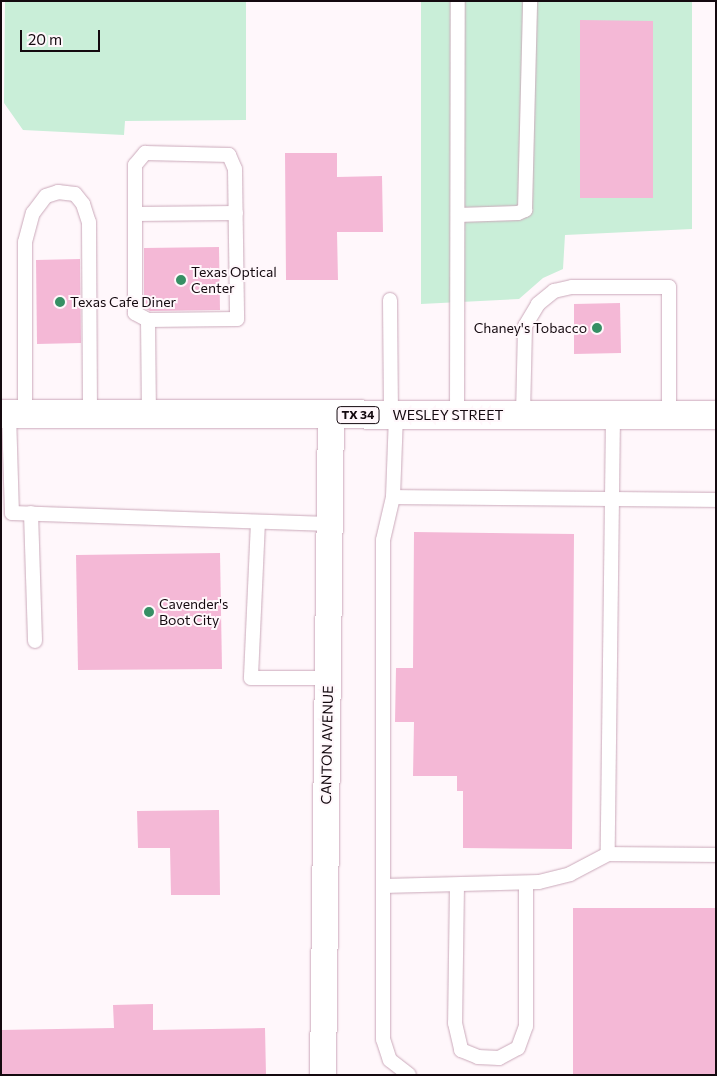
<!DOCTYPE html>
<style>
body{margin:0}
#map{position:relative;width:717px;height:1076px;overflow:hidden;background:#fff7fb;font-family:Commissioner,sans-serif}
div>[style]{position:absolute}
.green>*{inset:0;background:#c9eed8}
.building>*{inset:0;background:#f4b8d6}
.roads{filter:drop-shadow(0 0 1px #cba9ba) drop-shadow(0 0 1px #cba9ba)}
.lane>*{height:14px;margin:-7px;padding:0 7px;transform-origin:7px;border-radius:7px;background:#fff}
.street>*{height:26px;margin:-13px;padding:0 13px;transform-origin:13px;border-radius:13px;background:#fff}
.primary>*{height:28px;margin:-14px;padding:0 14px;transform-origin:14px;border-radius:14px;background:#fff}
.dots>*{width:14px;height:14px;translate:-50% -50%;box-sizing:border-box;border:2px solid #fff7fb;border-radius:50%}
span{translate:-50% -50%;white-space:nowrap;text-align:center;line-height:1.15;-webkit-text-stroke:4px #fff7fb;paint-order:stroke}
.shield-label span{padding:1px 4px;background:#fff7fb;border:1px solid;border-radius:4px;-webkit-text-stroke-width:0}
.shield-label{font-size:12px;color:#14090f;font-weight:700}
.poi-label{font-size:14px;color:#14090f}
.left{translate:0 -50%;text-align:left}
.right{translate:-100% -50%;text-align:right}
.street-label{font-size:14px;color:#14090f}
.frame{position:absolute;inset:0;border:2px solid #14090f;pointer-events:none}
.scale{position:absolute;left:20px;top:30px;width:80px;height:22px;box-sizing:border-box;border:2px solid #14090f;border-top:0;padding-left:6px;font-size:15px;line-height:18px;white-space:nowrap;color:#14090f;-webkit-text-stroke:4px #fff7fb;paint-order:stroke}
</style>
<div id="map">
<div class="green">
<div style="clip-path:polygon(5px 1px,246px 1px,246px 120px,125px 121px,124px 135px,23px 130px,4px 103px)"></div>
<div style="clip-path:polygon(421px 1px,692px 1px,692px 229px,565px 235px,563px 269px,543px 278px,519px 299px,421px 304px)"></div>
</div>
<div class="building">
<div style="clip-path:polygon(580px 20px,653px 21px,653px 198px,580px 198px)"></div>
<div style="clip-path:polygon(285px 153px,337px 153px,337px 177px,382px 176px,383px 232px,337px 232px,338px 280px,286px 280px)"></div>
<div style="clip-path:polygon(219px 247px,220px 310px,150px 311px,144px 308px,144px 248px)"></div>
<div style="clip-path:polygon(80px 259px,81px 343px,37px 344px,36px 260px)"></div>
<div style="clip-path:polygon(620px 303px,621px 353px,574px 354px,574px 304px)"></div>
<div style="clip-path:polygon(414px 532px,574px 534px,572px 849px,463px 848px,463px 791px,457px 791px,457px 776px,413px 776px,414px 722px,395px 722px,396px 668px,413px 668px)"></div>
<div style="clip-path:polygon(220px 553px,222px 669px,78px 670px,76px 555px)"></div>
<div style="clip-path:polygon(219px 810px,220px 895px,171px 895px,170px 848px,138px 848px,137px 811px)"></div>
<div style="clip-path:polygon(573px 908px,716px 908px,716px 1075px,573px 1075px)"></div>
<div style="clip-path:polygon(153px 1004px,153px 1030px,265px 1028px,266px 1075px,1px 1075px,1px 1030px,114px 1028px,113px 1005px)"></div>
</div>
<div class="roads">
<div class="lane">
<div style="left:135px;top:214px;width:101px;rotate:-0.6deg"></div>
<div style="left:458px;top:215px;width:60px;rotate:-1.9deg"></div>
<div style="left:518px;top:213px;width:8px;rotate:-23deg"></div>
<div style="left:525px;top:210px;width:209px;rotate:-88.6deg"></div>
<div style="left:390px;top:300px;width:115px;rotate:89.5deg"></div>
<div style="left:148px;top:320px;width:15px;rotate:-152deg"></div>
<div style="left:135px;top:313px;width:148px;rotate:-90deg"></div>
<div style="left:135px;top:165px;width:16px;rotate:-50deg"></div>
<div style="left:145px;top:153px;width:84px;rotate:1.4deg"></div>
<div style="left:229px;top:155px;width:15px;rotate:67deg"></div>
<div style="left:235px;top:169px;width:150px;rotate:89.2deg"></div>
<div style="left:237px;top:319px;width:89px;rotate:179.4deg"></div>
<div style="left:148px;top:320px;width:95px;rotate:89.4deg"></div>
<div style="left:9px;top:414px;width:99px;rotate:88.3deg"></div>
<div style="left:12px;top:513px;width:317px;rotate:2deg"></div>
<div style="left:25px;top:414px;width:172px;rotate:-90deg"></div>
<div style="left:25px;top:242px;width:30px;rotate:-75deg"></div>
<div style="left:33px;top:213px;width:21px;rotate:-53deg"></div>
<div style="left:46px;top:196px;width:13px;rotate:-18deg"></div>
<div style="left:58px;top:192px;width:17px;rotate:7deg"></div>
<div style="left:75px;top:194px;width:13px;rotate:51deg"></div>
<div style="left:83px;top:204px;width:19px;rotate:72deg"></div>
<div style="left:89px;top:222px;width:193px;rotate:89.7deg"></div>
<div style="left:396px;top:415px;width:82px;rotate:92.1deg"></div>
<div style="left:393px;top:497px;width:44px;rotate:103.1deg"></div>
<div style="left:383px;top:540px;width:499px;rotate:90deg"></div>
<div style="left:383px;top:1039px;width:22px;rotate:72deg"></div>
<div style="left:390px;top:1060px;width:24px;rotate:38deg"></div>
<div style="left:457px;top:415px;width:414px;rotate:-89.9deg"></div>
<div style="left:523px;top:415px;width:89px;rotate:-88.7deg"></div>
<div style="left:525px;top:326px;width:26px;rotate:-59deg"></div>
<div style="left:538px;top:304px;width:21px;rotate:-39deg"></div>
<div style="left:554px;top:291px;width:18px;rotate:-13deg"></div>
<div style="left:572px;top:287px;width:97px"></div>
<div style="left:669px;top:287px;width:128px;rotate:90deg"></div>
<div style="left:613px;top:415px;width:439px;rotate:90.7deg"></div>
<div style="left:608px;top:854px;width:108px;rotate:0.5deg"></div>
<div style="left:393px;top:497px;width:323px;rotate:0.5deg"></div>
<div style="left:31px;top:513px;width:128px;rotate:88.2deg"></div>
<div style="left:258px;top:522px;width:156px;rotate:92.6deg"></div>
<div style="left:251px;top:678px;width:77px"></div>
<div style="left:457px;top:885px;width:138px;rotate:90.8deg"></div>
<div style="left:455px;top:1023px;width:28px;rotate:77deg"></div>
<div style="left:461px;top:1050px;width:18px;rotate:22deg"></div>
<div style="left:478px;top:1057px;width:21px;rotate:3deg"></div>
<div style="left:499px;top:1058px;width:21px;rotate:-28deg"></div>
<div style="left:518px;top:1048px;width:23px;rotate:-70deg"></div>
<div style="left:526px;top:1026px;width:143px;rotate:-90deg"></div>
<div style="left:383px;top:886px;width:156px;rotate:-1.5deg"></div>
<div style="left:539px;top:882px;width:32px;rotate:-14deg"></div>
<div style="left:570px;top:874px;width:43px;rotate:-27.8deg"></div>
</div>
<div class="street">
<div style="left:323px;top:1075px;width:660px;rotate:-89.31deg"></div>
</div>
<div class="primary">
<div style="left:1px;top:414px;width:715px;rotate:0.08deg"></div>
</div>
</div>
<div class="dots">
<div style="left:181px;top:280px;background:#368f64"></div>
<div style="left:60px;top:302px;background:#368f64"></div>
<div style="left:597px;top:328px;background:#368f64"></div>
<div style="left:149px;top:612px;background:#368f64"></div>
</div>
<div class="shield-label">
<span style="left:358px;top:415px">TX 34</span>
</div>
<div class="poi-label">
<span class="left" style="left:191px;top:280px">Texas Optical<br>Center</span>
<span class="left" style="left:70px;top:302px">Texas Cafe Diner</span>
<span class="right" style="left:587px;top:328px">Chaney's Tobacco</span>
<span class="left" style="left:159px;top:612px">Cavender's<br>Boot City</span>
</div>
<div class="street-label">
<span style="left:448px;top:415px">WESLEY STREET</span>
<span style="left:327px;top:745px;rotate:-89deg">CANTON AVENUE</span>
</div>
<div class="frame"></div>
<div class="scale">20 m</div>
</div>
